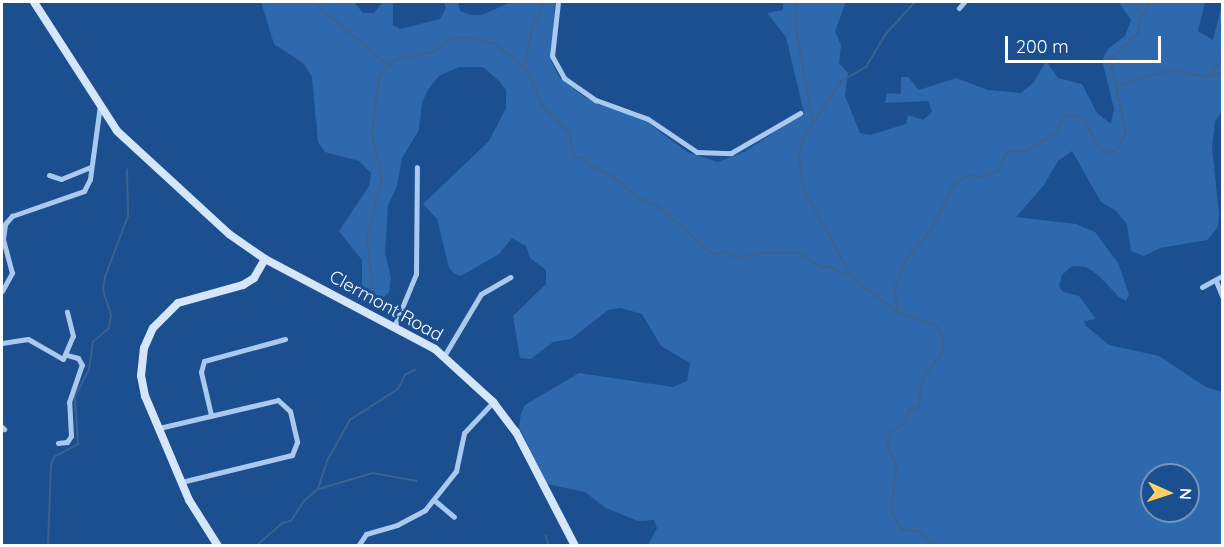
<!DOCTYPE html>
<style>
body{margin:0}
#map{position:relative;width:1224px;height:547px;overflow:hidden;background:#1b4f8f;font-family:Quicksand,sans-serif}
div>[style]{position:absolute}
.green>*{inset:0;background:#2e69ad}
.stream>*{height:1.5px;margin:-0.75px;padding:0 0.75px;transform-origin:0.75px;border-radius:0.75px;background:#3c6290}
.street>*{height:5px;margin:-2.5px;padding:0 2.5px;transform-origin:2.5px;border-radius:2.5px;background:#a9c9ee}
.secondary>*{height:8px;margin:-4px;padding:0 4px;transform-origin:4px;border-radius:4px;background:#d6e6fa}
span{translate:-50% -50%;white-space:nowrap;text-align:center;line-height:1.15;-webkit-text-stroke:6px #1b4f8f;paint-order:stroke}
.street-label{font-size:18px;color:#fff}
.frame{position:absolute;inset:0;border:3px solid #fff;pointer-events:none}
.north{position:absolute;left:1140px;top:463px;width:60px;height:60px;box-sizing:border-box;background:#1b4f8f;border:2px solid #7695bc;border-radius:50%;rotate:93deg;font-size:16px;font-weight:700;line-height:24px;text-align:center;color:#fff}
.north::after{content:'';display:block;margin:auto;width:21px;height:27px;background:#ffd166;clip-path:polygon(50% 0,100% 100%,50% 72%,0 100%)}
.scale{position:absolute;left:1005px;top:36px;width:156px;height:27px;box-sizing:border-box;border:3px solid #fff;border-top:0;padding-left:8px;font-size:18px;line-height:21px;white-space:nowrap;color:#fff;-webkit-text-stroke:4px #1b4f8f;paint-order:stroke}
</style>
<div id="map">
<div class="green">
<div style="clip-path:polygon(evenodd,261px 2px,354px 2px,363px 13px,374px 13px,383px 2px,393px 2px,393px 25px,400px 29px,440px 19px,446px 8px,444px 2px,458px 2px,460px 11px,470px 15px,482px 15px,511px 2px,555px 2px,551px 61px,559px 77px,586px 98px,647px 122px,687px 152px,718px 162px,744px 152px,804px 113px,786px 37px,767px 13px,783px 10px,783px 2px,846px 2px,835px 31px,841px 45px,839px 63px,848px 73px,845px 96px,860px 133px,870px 135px,906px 124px,908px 115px,923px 120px,932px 112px,928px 101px,885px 103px,887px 93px,901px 94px,901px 77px,908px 77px,919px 90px,956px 78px,988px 90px,1021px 93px,1034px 82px,1046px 61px,1058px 78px,1082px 84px,1097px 113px,1111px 124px,1114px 109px,1102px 60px,1108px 49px,1125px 36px,1131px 20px,1119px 2px,1205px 2px,1198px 31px,1213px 40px,1222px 4px,1222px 112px,1215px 121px,1212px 148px,1219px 214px,1218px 227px,1207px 240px,1160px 248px,1144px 256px,1131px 251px,1127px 224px,1116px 211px,1101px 202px,1072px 151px,1058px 161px,1044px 185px,1016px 217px,1076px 224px,1095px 232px,1118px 263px,1129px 294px,1126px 301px,1119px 297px,1098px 275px,1086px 267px,1072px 266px,1062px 275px,1059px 286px,1063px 292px,1079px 296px,1096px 319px,1084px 321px,1086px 326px,1109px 345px,1159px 356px,1206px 387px,1222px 392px,1222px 541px,1220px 546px,648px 545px,657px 528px,654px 520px,638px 521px,606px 508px,585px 492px,547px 484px,519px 427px,521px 413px,525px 405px,579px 373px,673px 387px,687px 381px,690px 363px,661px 346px,642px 314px,620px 308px,608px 310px,571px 339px,553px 342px,531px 359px,520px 358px,513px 316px,546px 284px,546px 270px,530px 258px,526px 246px,512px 238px,499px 254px,461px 276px,455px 274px,449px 268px,437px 219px,423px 204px,489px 141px,506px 108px,506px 90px,500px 82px,483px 67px,459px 67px,439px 76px,429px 88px,422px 102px,419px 130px,402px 158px,397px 186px,388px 205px,385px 253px,391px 278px,389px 292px,379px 302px,369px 303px,362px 291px,362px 260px,339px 231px,369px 186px,371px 173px,359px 161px,325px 152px,318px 142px,312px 77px,303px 63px,274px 44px,261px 2px,1152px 475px,1188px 475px,1188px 511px,1152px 511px,1152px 475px)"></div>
</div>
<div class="stream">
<div style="left:314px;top:2px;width:97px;rotate:40.4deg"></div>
<div style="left:796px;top:2px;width:23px;rotate:90deg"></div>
<div style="left:796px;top:25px;width:98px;rotate:80.1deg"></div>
<div style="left:1141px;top:15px;width:17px;rotate:-50deg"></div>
<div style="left:525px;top:66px;width:37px;rotate:-79deg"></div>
<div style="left:532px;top:30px;width:30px;rotate:-67deg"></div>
<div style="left:1210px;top:75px;width:19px;rotate:-51deg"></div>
<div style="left:1116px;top:86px;width:58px;rotate:-15.9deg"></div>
<div style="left:1172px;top:70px;width:37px;rotate:11deg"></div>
<div style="left:1208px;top:77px;width:15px;rotate:-16deg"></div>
<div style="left:852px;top:277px;width:101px;rotate:-119.1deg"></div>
<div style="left:803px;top:189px;width:35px;rotate:-97deg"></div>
<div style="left:799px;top:154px;width:18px;rotate:-74deg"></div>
<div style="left:804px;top:137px;width:68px;rotate:-55.8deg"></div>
<div style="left:842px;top:81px;width:28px;rotate:-30deg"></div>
<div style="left:866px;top:67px;width:37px;rotate:-59deg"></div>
<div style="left:885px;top:35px;width:45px;rotate:-47.7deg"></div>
<div style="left:373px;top:292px;width:53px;rotate:-96.5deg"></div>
<div style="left:367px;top:239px;width:64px;rotate:-76.4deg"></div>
<div style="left:382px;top:177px;width:43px;rotate:-103.4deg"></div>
<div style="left:372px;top:135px;width:58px;rotate:-83.1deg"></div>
<div style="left:379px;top:77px;width:23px;rotate:-47deg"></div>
<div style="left:395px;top:60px;width:39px;rotate:-12deg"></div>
<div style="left:433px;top:52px;width:21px;rotate:-39deg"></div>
<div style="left:449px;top:39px;width:19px;rotate:-6deg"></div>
<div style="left:468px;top:37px;width:29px;rotate:14deg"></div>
<div style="left:496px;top:44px;width:40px;rotate:39deg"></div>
<div style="left:527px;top:69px;width:40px;rotate:66.6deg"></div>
<div style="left:543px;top:106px;width:38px;rotate:45deg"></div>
<div style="left:570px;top:133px;width:24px;rotate:81deg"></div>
<div style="left:574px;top:157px;width:11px;rotate:5deg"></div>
<div style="left:585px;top:158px;width:7px;rotate:63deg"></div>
<div style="left:588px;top:164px;width:28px;rotate:26deg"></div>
<div style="left:613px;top:176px;width:33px;rotate:41deg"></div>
<div style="left:638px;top:198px;width:20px;rotate:20deg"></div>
<div style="left:657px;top:205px;width:74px;rotate:41.2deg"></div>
<div style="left:713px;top:254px;width:11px;rotate:-10deg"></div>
<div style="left:724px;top:252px;width:14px;rotate:25deg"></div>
<div style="left:737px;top:258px;width:25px;rotate:-12deg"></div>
<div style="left:761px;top:253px;width:39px"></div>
<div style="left:800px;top:253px;width:27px;rotate:34deg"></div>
<div style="left:822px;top:268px;width:6px;rotate:-18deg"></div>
<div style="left:828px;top:266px;width:26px;rotate:25deg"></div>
<div style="left:852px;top:277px;width:58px;rotate:37.3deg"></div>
<div style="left:898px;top:312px;width:41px;rotate:19.7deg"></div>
<div style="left:937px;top:326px;width:16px;rotate:63deg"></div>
<div style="left:944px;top:340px;width:12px;rotate:95deg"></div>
<div style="left:943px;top:352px;width:34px;rotate:126deg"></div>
<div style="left:923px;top:380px;width:27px;rotate:98deg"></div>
<div style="left:919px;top:407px;width:10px;rotate:156deg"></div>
<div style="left:910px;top:411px;width:14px;rotate:115deg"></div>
<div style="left:904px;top:424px;width:16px;rotate:145deg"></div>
<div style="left:891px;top:433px;width:13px;rotate:103deg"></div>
<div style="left:888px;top:446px;width:21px;rotate:65deg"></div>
<div style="left:897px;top:465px;width:46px;rotate:96.2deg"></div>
<div style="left:892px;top:511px;width:11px;rotate:63deg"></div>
<div style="left:897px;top:521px;width:11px;rotate:56deg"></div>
<div style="left:903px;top:530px;width:15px;rotate:4deg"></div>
<div style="left:918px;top:531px;width:23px;rotate:40deg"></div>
<div style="left:898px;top:312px;width:23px;rotate:-100deg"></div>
<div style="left:894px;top:289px;width:33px;rotate:-67deg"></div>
<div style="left:907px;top:259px;width:39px;rotate:-50deg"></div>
<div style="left:932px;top:229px;width:49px;rotate:-63.4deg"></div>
<div style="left:954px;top:185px;width:18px;rotate:-34deg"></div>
<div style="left:969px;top:175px;width:13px;rotate:9deg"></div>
<div style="left:982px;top:177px;width:18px;rotate:-22deg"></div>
<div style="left:999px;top:170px;width:20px;rotate:-66deg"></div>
<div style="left:1007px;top:152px;width:21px;rotate:-5deg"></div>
<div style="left:1028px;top:150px;width:19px;rotate:-32deg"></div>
<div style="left:1044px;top:140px;width:14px;rotate:-30deg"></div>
<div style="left:1056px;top:133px;width:20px;rotate:-60deg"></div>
<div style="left:1066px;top:116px;width:17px"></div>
<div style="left:1083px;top:116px;width:36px;rotate:63deg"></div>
<div style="left:1099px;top:148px;width:11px;rotate:27deg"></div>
<div style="left:1109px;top:153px;width:11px;rotate:-27deg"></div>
<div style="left:1119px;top:148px;width:17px;rotate:-66deg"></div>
<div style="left:1126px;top:132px;width:74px;rotate:-102.5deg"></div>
<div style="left:1110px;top:60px;width:39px;rotate:-44deg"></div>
<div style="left:1138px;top:33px;width:18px;rotate:-81deg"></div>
<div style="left:1141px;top:15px;width:15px;rotate:-118deg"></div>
<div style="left:319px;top:489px;width:56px;rotate:-16.5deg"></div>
<div style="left:373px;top:473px;width:44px;rotate:10.5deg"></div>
<div style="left:546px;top:535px;width:11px;rotate:75deg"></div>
<div style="left:48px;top:546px;width:80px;rotate:-87.9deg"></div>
<div style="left:51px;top:466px;width:9px;rotate:-72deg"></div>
<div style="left:54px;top:457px;width:27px;rotate:-28deg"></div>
<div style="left:78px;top:444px;width:47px;rotate:-93.7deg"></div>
<div style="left:75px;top:397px;width:30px;rotate:-63deg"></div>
<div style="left:89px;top:370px;width:28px;rotate:-82deg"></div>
<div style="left:93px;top:342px;width:21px;rotate:-41deg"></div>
<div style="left:109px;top:328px;width:13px;rotate:-81deg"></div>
<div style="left:111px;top:315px;width:26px;rotate:-108deg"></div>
<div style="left:103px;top:290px;width:13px;rotate:-81deg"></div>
<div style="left:105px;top:277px;width:65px;rotate:-69.3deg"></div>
<div style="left:128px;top:216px;width:46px;rotate:-91.2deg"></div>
<div style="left:256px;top:546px;width:35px;rotate:-41deg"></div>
<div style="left:282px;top:523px;width:9px;rotate:-13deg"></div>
<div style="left:291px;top:521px;width:24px;rotate:-57deg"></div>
<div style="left:304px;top:501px;width:18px;rotate:-41deg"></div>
<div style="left:318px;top:489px;width:29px;rotate:-72deg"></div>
<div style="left:327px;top:461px;width:47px;rotate:-60.7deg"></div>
<div style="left:350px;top:420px;width:57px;rotate:-32.9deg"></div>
<div style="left:398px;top:389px;width:16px;rotate:-63deg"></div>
<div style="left:405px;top:375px;width:11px;rotate:-27deg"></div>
</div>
<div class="street">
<div style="left:558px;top:2px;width:54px;rotate:96.3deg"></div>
<div style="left:552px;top:56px;width:25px;rotate:61deg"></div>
<div style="left:564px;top:78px;width:39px;rotate:35deg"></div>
<div style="left:596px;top:100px;width:55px;rotate:20.1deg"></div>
<div style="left:648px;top:119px;width:59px;rotate:34deg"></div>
<div style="left:697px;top:152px;width:34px;rotate:2deg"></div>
<div style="left:731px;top:153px;width:80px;rotate:-30.1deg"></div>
<div style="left:959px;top:8px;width:8px;rotate:-50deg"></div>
<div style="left:49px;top:175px;width:13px;rotate:18deg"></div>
<div style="left:61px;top:179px;width:32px;rotate:-22deg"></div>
<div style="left:1216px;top:281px;width:16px;rotate:68deg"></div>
<div style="left:1202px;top:287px;width:23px;rotate:-29deg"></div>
<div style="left:2px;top:291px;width:21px;rotate:-61deg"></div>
<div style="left:12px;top:273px;width:35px;rotate:-105deg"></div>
<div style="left:3px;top:239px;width:15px;rotate:-82deg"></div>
<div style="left:5px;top:224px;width:11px;rotate:-49deg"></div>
<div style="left:12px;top:216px;width:76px;rotate:-19.1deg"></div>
<div style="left:84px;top:191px;width:13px;rotate:-63deg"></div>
<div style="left:90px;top:179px;width:75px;rotate:-82.3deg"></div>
<div style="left:394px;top:327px;width:57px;rotate:-67.5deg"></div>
<div style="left:416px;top:274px;width:107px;rotate:-89.5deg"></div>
<div style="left:2px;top:343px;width:26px;rotate:-9deg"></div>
<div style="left:28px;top:339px;width:40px;rotate:29.7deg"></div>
<div style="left:63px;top:359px;width:25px;rotate:-67deg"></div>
<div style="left:73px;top:336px;width:25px;rotate:-104deg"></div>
<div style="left:444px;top:356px;width:72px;rotate:-59.2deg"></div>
<div style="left:481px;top:294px;width:34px;rotate:-30deg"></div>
<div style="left:211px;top:415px;width:44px;rotate:-103.1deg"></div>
<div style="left:201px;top:372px;width:11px;rotate:-75deg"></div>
<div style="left:204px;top:361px;width:84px;rotate:-15.2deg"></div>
<div style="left:2px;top:427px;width:3px;rotate:45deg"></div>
<div style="left:159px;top:428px;width:122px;rotate:-13.2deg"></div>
<div style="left:278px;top:400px;width:16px;rotate:43deg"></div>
<div style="left:290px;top:411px;width:32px;rotate:77deg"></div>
<div style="left:297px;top:442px;width:14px;rotate:111deg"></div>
<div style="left:292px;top:455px;width:114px;rotate:166.3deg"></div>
<div style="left:58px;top:443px;width:9px;rotate:-6deg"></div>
<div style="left:67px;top:442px;width:7px;rotate:-56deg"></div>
<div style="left:71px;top:436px;width:34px;rotate:-93deg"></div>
<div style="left:69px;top:402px;width:39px;rotate:-71deg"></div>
<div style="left:82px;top:365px;width:8px;rotate:-120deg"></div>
<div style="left:78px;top:358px;width:11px;rotate:-165deg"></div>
<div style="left:434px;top:500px;width:26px;rotate:40deg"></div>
<div style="left:358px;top:546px;width:14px;rotate:-56deg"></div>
<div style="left:366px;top:534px;width:32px;rotate:-16deg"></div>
<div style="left:397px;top:525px;width:32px;rotate:-28deg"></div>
<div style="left:425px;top:510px;width:50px;rotate:-51.5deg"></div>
<div style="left:456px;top:471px;width:39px;rotate:-78deg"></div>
<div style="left:464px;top:433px;width:42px;rotate:-46.9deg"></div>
</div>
<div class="secondary">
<div style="left:34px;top:2px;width:153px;rotate:57.2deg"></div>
<div style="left:117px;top:131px;width:152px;rotate:42.6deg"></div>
<div style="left:229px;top:234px;width:44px;rotate:34.8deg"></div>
<div style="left:265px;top:259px;width:192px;rotate:27.9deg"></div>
<div style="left:435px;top:349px;width:79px;rotate:42.4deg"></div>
<div style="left:493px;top:402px;width:38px;rotate:53deg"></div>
<div style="left:516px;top:432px;width:128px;rotate:62.6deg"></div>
<div style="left:218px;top:546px;width:54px;rotate:-122.2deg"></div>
<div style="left:189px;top:500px;width:113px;rotate:-112.9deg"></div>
<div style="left:145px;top:396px;width:20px;rotate:-101deg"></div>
<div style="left:141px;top:376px;width:28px;rotate:-84deg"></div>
<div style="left:144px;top:348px;width:22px;rotate:-66deg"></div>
<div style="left:153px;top:328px;width:35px;rotate:-45deg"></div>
<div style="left:178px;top:303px;width:67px;rotate:-15.5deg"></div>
<div style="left:243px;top:285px;width:13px;rotate:-32deg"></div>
<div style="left:254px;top:278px;width:22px;rotate:-60deg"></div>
</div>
<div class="street-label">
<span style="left:386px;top:306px;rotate:29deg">Clermont Road</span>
</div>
<div class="frame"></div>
<div class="north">N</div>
<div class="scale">200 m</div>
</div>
